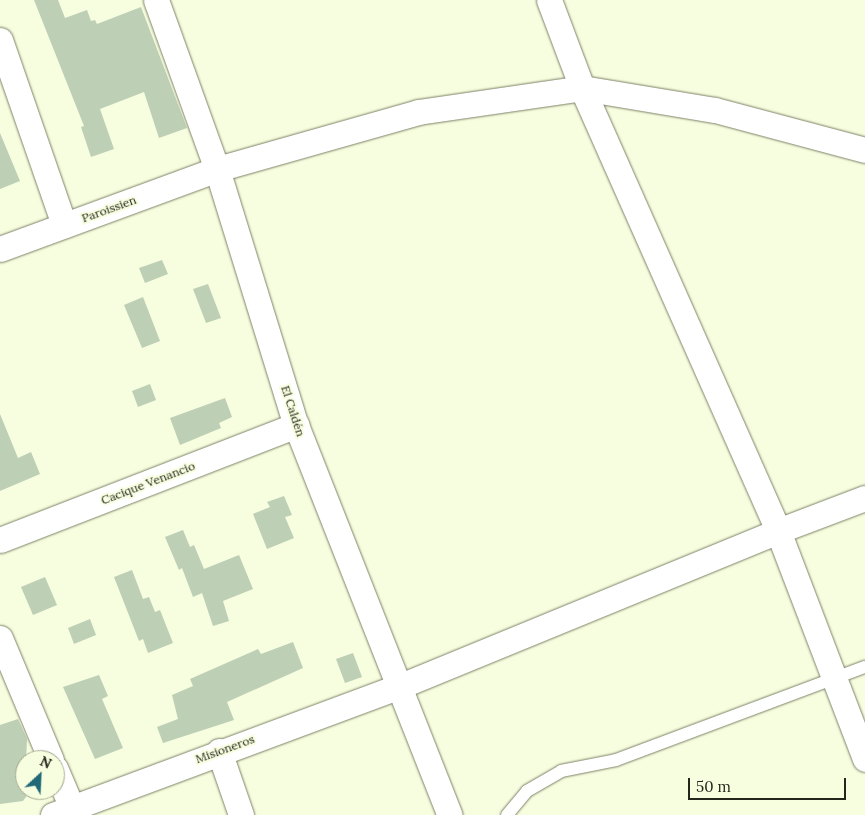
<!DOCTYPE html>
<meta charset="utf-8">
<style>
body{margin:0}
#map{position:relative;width:865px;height:815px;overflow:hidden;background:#f7fddf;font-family:Lora,serif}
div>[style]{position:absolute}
.building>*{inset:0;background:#bdcfb5}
.roads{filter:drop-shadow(0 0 1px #7d8267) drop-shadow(0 0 1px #7d8267)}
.service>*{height:12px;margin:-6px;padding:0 6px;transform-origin:6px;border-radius:6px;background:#fff}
.minor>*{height:25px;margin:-12.5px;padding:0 12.5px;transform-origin:12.5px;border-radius:12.5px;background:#fff}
span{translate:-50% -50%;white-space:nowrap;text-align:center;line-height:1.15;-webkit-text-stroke:4px #f7fddf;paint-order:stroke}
.street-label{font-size:12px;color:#24261b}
.north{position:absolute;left:15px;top:750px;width:50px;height:50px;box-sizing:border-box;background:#f7fddf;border:1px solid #a3a791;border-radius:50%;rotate:25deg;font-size:14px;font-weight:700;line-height:20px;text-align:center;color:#24261b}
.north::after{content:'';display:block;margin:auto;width:18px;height:22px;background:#226977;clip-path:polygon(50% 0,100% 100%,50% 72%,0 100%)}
.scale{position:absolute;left:688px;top:778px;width:158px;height:22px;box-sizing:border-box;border:2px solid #24261b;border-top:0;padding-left:6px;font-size:15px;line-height:18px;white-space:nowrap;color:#24261b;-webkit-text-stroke:4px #f7fddf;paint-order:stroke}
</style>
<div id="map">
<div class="building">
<div style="clip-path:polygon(34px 0,58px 0,65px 18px,87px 10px,91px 21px,95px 20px,97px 24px,141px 7px,187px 128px,159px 138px,144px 92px,100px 109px,114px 149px,91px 157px,81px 127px,84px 126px)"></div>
<div style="clip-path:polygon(0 133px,20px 181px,0 189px)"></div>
<div style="clip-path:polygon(162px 260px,168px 274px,145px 283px,139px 268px)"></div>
<div style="clip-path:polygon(208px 284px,221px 318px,206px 323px,193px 289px)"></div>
<div style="clip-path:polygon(143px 297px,160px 341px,142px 348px,124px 305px)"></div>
<div style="clip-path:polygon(150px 384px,156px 400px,138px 407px,132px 391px)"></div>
<div style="clip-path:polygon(225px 398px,232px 417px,219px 423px,221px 428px,180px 445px,170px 418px)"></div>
<div style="clip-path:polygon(0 414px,18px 458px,31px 452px,40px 474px,0 491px)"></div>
<div style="clip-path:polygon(284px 496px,292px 515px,285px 517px,294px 538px,267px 549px,253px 514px,270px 507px,267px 502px)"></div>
<div style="clip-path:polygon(183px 530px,190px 547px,194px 545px,204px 569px,239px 555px,253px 589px,223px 601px,229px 621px,213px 626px,202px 593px,193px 597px,182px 568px,179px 570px,165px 537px)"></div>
<div style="clip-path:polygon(132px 570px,143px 599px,149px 597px,155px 612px,160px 610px,173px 643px,148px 653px,143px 639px,139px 641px,114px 577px)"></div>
<div style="clip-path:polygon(45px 577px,57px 605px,33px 615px,21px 587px)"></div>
<div style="clip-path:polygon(90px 619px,96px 635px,74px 644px,68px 628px)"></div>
<div style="clip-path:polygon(293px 642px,303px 668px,227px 702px,234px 720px,163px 743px,157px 727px,178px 719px,172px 695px,193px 686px,190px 679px,258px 649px,261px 654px)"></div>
<div style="clip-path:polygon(353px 653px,362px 677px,345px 683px,336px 659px)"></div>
<div style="clip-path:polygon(99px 675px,108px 696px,102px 699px,123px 748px,95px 759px,63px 687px)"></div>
<div style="clip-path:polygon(18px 719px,27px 739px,25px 790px,31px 790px,23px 801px,0 804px,0 725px)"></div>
</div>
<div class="roads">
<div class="service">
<div style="left:507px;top:815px;width:31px;rotate:-50deg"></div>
<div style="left:527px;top:791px;width:39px;rotate:-30deg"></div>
<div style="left:561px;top:771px;width:56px;rotate:-11.3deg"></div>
<div style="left:616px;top:760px;width:266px;rotate:-20.5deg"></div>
</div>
<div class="minor">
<div style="left:156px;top:0;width:180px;rotate:70.2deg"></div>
<div style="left:217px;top:169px;width:268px;rotate:72.9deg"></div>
<div style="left:296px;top:425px;width:419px;rotate:68.5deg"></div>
<div style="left:549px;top:0;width:94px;rotate:69.4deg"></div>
<div style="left:582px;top:88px;width:484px;rotate:66.1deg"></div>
<div style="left:778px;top:531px;width:244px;rotate:69.1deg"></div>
<div style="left:0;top:40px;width:196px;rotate:70.9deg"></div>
<div style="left:0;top:249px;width:231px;rotate:-20.2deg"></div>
<div style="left:217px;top:169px;width:209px;rotate:-15.8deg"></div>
<div style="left:418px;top:112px;width:166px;rotate:-8.3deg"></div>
<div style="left:582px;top:88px;width:135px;rotate:9.4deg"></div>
<div style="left:715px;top:110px;width:155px;rotate:14.9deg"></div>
<div style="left:0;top:540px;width:318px;rotate:-21.2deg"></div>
<div style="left:0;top:638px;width:132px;rotate:67.3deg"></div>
<div style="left:219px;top:751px;width:68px;rotate:71deg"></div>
<div style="left:55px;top:768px;width:51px;rotate:66.9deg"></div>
<div style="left:53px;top:815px;width:368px;rotate:-20.4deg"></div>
<div style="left:398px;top:687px;width:411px;rotate:-22.3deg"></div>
<div style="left:778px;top:531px;width:93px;rotate:-20.8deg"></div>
</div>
</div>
<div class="street-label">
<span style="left:109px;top:209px;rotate:-20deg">Paroissien</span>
<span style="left:293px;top:411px;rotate:72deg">El Caldén</span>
<span style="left:148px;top:483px;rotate:-21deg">Cacique Venancio</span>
<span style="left:225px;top:749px;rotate:-20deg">Misioneros</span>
</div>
<div class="north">N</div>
<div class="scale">50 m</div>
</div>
